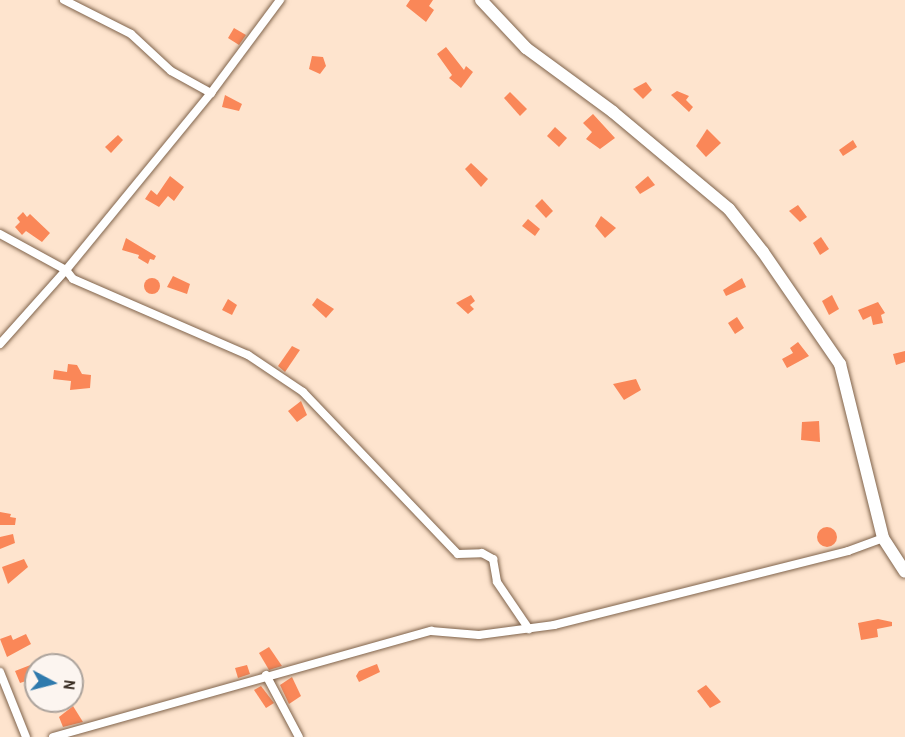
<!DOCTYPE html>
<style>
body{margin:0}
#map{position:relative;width:905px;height:737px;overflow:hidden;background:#fee4ce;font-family:"Archivo Narrow",sans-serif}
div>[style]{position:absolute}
.building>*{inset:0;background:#fa8758}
.round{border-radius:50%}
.roads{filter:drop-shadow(0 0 2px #7f634b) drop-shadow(0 0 2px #7f634b)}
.minor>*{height:8px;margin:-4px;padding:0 4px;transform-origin:4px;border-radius:4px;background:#fff}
.secondary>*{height:12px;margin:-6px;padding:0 6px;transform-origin:6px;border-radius:6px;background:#fff}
span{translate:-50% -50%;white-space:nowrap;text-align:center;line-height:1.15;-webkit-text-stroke:4.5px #fcf5f0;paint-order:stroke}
.north{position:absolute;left:24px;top:653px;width:60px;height:60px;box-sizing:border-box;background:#fcf5f0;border:2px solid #aca39c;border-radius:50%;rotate:97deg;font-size:16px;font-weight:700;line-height:24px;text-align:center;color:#34281e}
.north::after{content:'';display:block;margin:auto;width:21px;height:27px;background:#2f7aad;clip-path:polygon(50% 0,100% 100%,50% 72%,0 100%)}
</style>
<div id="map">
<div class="building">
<div style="clip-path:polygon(410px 0,433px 0,429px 6px,434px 10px,426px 22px,406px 6px)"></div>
<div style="clip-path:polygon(234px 28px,246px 35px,239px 45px,228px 38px)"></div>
<div style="clip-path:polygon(446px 47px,464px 70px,466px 66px,473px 72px,461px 88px,449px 78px,452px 75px,437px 54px)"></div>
<div style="clip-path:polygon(312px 56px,323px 57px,326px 66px,320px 74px,309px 69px)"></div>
<div style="clip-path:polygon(646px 82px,652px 90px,643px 99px,633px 89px)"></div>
<div style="clip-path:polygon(677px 91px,689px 96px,686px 100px,693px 107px,689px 112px,671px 95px)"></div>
<div style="clip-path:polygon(510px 92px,527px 109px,520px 116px,504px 98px)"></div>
<div style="clip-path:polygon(225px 95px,242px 104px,239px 111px,222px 107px)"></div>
<div style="clip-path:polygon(593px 114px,615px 138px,600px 149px,586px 139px,592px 132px,583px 123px)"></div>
<div style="clip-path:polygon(555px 127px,567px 138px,559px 147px,547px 136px)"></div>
<div style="clip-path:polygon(707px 129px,721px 143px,706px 157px,696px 146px)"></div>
<div style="clip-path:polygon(118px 135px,123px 140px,111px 153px,105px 147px)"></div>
<div style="clip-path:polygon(853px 140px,857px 147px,843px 156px,839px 150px)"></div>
<div style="clip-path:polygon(471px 163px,488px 179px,481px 187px,465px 169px)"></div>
<div style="clip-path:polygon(170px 176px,184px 187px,174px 201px,168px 196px,159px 207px,145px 199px,151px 190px,157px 195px)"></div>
<div style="clip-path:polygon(648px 176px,655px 185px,640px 194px,635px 187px)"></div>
<div style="clip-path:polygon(542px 199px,553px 211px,546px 218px,535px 206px)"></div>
<div style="clip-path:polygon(798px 205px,807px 217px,800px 222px,789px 211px)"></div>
<div style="clip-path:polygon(23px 212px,27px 217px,30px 214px,50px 233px,42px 242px,26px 231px,22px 235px,15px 227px,20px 222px,17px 218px)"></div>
<div style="clip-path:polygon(601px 216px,616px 228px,605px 238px,595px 226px)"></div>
<div style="clip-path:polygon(528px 219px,540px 229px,535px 236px,522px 226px)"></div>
<div style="clip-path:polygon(821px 237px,829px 249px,820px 255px,813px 243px)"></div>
<div style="clip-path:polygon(126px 238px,156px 256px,154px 260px,150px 259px,148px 264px,138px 258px,139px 255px,122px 250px)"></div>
<div style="clip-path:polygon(173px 276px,190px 284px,187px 294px,167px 287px)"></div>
<div class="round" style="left:144px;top:278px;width:16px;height:16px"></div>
<div style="clip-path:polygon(742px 278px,746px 287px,726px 296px,723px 290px)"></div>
<div style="clip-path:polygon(471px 295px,475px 301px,470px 305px,474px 309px,468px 314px,456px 303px)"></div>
<div style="clip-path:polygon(832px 295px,839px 309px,829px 315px,822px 301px)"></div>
<div style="clip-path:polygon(317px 298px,334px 309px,326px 318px,312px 305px)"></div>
<div style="clip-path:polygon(228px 299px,237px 305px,232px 315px,222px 310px)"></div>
<div style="clip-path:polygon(878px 302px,885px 313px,881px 315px,883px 323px,873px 325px,871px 316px,863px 320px,858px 310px)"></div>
<div style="clip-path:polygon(737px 317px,744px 328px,735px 334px,728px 323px)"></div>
<div style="clip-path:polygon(798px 342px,809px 356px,787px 368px,782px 359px,793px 353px,790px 348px)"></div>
<div style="clip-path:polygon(292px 346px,300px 350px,285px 372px,278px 366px)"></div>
<div style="clip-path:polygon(905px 351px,905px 362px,896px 365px,893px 354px)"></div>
<div style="clip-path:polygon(68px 364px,77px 365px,82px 374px,91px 375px,90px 388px,70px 390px,71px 381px,53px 379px,54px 370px,67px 372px)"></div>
<div style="clip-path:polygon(636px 379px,641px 390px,624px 400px,613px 384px)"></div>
<div style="clip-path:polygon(301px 401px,307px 415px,297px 422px,288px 411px)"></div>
<div style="clip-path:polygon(819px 421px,820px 442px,801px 440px,802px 422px)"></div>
<div style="clip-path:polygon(0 512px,11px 514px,10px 517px,16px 518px,15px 525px,0 525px)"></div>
<div class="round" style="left:817px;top:527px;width:20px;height:20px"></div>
<div style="clip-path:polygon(13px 534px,15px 543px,0 549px,0 537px)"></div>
<div style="clip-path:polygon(24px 559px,28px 567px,8px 584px,2px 567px)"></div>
<div style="clip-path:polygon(878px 619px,892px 622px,892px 626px,877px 629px,878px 637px,861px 640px,858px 623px)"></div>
<div style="clip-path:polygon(26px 634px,31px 644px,7px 657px,0 639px,11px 635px,13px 640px)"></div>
<div style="clip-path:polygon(269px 647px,282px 666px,269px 670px,259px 653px)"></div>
<div style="clip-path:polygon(33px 664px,36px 682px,28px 686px,26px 681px,20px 683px,15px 671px)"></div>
<div style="clip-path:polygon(377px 664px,380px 672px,359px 682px,356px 676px,359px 671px)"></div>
<div style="clip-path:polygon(247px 665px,250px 674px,238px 678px,235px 668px)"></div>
<div style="clip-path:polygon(292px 677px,301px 696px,289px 704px,280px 685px)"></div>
<div style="clip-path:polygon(706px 685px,721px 702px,710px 708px,697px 691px)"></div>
<div style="clip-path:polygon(261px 686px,274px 703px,266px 708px,254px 690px)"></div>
<div style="clip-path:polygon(73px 706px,83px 722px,63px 727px,59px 717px)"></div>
</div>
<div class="roads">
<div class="minor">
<div style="left:64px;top:0;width:75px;rotate:26.9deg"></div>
<div style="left:131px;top:34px;width:54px;rotate:42.8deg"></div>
<div style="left:171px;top:71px;width:46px;rotate:28.8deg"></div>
<div style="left:0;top:234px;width:75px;rotate:28.6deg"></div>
<div style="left:66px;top:270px;width:11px;rotate:52deg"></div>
<div style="left:73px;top:279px;width:191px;rotate:23.5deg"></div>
<div style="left:248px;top:355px;width:66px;rotate:33.9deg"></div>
<div style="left:303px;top:392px;width:224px;rotate:46.3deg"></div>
<div style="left:458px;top:554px;width:24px;rotate:-2deg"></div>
<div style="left:482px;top:553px;width:13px;rotate:29deg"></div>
<div style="left:493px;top:559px;width:23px;rotate:80deg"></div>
<div style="left:497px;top:582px;width:57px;rotate:55.8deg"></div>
<div style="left:0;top:344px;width:99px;rotate:-48.3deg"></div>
<div style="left:66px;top:270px;width:229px;rotate:-50.7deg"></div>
<div style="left:211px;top:93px;width:116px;rotate:-53.4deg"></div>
<div style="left:0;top:672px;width:70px;rotate:68.2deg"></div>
<div style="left:266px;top:675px;width:70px;rotate:62deg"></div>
<div style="left:53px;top:737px;width:393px;rotate:-15.7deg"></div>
<div style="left:431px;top:631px;width:48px;rotate:4.8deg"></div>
<div style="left:479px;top:635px;width:76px;rotate:-7.6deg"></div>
<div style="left:554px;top:625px;width:303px;rotate:-14.1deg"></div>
<div style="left:848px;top:551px;width:37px;rotate:-20deg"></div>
</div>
<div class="secondary">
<div style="left:481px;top:0;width:66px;rotate:46.8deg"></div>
<div style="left:526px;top:48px;width:108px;rotate:36.3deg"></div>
<div style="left:613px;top:112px;width:151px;rotate:39.9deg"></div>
<div style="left:729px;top:209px;width:55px;rotate:51.7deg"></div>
<div style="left:763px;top:252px;width:136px;rotate:55.5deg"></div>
<div style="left:840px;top:364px;width:179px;rotate:76.1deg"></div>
<div style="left:883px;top:538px;width:40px;rotate:57.1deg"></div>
</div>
</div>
<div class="north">N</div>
</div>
